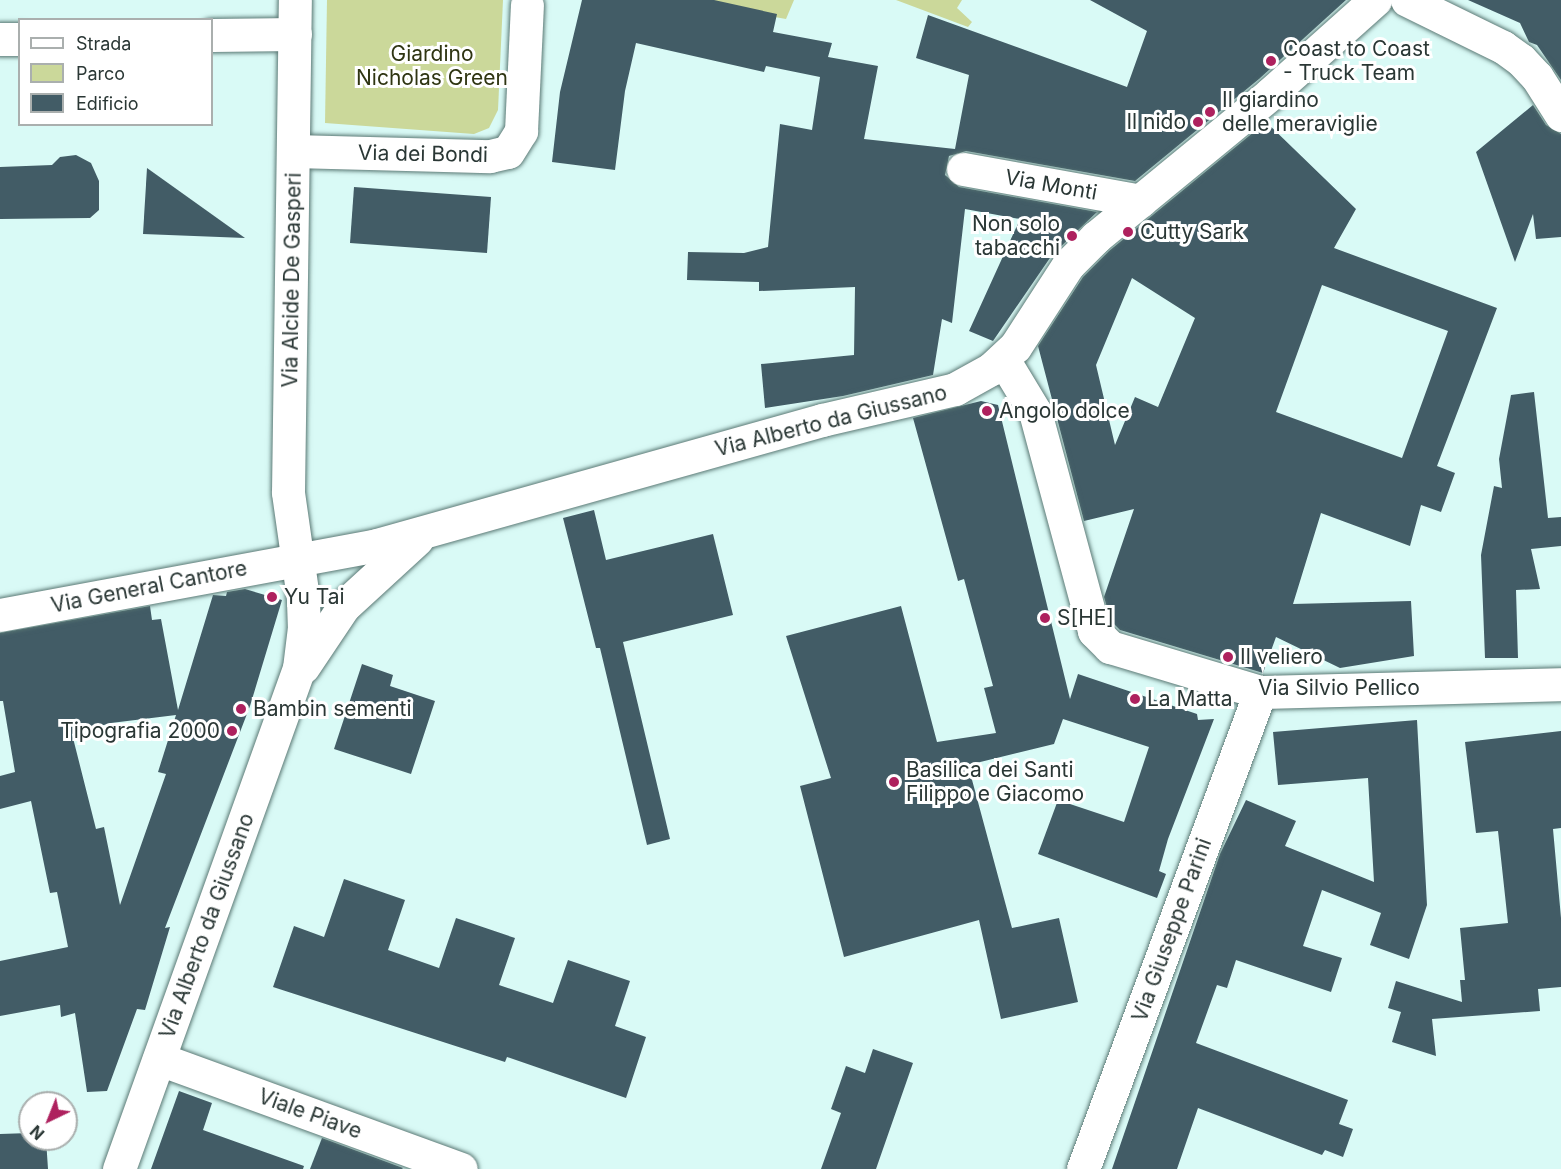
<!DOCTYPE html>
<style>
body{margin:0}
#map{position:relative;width:1561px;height:1169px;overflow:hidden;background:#d9faf6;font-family:Inter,sans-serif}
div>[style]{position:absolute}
.green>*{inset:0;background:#cbd89a}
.building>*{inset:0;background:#425c66}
.roads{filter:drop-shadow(0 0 2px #5b7975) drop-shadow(0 0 2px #5b7975)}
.minor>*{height:33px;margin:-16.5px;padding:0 16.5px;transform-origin:16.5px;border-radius:16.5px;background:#fff}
.dots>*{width:16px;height:16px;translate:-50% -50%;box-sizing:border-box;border:3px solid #fff;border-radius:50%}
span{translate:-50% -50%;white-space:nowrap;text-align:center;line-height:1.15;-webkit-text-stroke:6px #fff;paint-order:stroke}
.poi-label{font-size:21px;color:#2a3735}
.left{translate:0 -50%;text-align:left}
.right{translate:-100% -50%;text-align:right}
.park-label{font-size:21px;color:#2f3512}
.street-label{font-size:21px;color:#2a3735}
.legend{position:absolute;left:18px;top:18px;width:195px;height:108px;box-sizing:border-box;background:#fff;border:2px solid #aaafae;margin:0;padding:8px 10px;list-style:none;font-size:18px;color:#2a3735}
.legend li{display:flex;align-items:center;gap:12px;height:30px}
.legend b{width:30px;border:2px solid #aaafae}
.north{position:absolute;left:18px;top:1091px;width:60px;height:60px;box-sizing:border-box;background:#fff;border:2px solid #aaafae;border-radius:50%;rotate:223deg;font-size:16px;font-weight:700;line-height:24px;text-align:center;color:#2a3735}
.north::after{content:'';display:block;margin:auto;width:21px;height:27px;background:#ae215e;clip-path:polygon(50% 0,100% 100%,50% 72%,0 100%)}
</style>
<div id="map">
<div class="green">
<div style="clip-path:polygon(327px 0,503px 0,498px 110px,489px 128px,474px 134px,325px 123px)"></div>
<div style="clip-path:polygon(678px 0,794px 0,786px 19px)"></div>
<div style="clip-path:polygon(896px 0,962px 0,957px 8px,972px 22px,968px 27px)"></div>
</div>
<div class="building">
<div style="clip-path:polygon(582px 0,714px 0,777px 14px,773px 32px,832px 43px,828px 57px,878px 66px,864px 139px,955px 149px,969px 75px,916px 58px,928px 15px,1127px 87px,1147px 31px,1090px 0,1346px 0,1259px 79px,1135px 181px,966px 151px,949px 156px,945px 175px,959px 187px,1097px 212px,1052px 255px,993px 341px,969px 331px,1020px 219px,965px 209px,952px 323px,942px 319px,933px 375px,843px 396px,765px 408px,761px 364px,854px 355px,855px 287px,759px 291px,759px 282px,687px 280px,688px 252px,744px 253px,768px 247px,780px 124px,812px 130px,820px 77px,766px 66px,764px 72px,636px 43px,625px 91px,615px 170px,552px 162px,560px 92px)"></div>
<div style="clip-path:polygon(1468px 0,1561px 0,1561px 80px,1537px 45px,1529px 42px,1520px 23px)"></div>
<div style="clip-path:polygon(1533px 105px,1546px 125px,1561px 134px,1561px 237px,1536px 239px,1533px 214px,1515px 262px,1476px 152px)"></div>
<div style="clip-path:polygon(evenodd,1266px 122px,1356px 209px,1334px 248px,1497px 308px,1437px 466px,1455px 473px,1441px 512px,1421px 505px,1410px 546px,1321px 513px,1293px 604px,1411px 601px,1414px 656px,1340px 668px,1276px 637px,1263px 673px,1120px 630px,1111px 621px,1104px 597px,1134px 509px,1084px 521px,1038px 346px,1083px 277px,1109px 251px,1266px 122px,1132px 278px,1195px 318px,1158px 407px,1135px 397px,1115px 445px,1096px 365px,1132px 278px,1266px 122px,1322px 285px,1448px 331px,1402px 458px,1276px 412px,1322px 285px)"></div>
<div style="clip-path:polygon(76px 155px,91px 163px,99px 181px,99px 210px,90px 218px,0 219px,0 167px,52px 165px,60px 157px)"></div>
<div style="clip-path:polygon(147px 168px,245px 238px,143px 234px)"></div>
<div style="clip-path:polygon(354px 187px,491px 197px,487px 253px,350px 243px)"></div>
<div style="clip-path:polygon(1534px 392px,1548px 518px,1561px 517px,1561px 546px,1531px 549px,1540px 589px,1516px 590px,1518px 658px,1485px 658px,1481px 555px,1494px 486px,1502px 488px,1499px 459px,1511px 395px)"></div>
<div style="clip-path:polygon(981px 401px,998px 405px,1070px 699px,1078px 674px,1197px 714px,1198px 720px,1214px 719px,1168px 839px,1159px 871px,1166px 874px,1157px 898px,1038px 854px,1058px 800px,1124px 822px,1149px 747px,1063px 719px,1054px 744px,968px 765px,1012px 928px,1059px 918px,1078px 1002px,1001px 1019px,979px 920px,844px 957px,800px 786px,831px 778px,786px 636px,901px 606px,937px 742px,996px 733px,984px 688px,993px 686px,964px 579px,958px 581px,913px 418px)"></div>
<div style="clip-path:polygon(594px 510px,606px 560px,713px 534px,733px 615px,623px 642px,670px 839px,647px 845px,600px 648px,596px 648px,563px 518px)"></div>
<div style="clip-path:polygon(evenodd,245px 589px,282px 600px,250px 706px,165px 928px,170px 927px,145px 1010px,137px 1009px,107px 1091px,87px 1092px,75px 1013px,61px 1017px,60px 1005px,0 1016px,0 961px,68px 947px,57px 892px,50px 893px,31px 801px,0 809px,0 776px,15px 772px,3px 701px,0 701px,0 633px,150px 606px,152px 620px,161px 619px,178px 710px,213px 595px,226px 596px,227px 592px,245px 589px,176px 715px,158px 772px,166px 774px,120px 905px,104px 827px,96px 829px,72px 734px,111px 723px,176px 715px)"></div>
<div style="clip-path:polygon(362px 664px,393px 675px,390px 686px,435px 701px,411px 774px,334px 749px)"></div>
<div style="clip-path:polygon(1417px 720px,1427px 905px,1409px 959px,1370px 945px,1381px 913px,1322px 890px,1303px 946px,1342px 958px,1331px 992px,1236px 960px,1227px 988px,1217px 985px,1196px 1043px,1348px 1100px,1339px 1124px,1353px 1129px,1343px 1157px,1325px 1150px,1322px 1155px,1198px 1108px,1177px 1169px,1112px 1169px,1220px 854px,1246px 800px,1296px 821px,1285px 846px,1374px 882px,1368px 778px,1278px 785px,1273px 732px)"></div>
<div style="clip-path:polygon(1561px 731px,1561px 828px,1553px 829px,1561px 918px,1561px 987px,1538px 989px,1540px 1011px,1432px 1019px,1436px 1056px,1392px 1042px,1401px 1012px,1388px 1008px,1396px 981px,1462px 1002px,1460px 980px,1465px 980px,1460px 928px,1508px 923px,1498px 831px,1476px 833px,1465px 742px)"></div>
<div style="clip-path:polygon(344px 879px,405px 900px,388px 950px,439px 968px,456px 918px,515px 938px,499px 985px,553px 1003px,568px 960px,630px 981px,615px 1026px,646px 1037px,626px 1098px,507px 1057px,505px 1062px,273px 987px,294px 926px,324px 937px)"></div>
<div style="clip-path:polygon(873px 1049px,913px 1063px,876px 1169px,821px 1169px,841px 1113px,831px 1109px,846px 1066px,865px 1073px)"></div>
<div style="clip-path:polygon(179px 1091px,212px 1103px,203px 1130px,304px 1166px,303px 1169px,151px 1169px)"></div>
<div style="clip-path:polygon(30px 1133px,30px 1139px,46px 1139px,48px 1169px,0 1169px,0 1134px)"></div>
<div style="clip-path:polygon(322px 1138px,403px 1168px,402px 1169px,310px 1169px)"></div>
</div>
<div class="roads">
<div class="minor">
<div style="left:1407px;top:0;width:107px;rotate:26.1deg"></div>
<div style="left:1503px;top:47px;width:22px;rotate:36deg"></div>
<div style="left:1521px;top:60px;width:23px;rotate:47deg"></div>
<div style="left:1537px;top:77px;width:45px;rotate:57.7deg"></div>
<div style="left:212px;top:35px;width:83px;rotate:-0.7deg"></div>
<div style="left:0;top:39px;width:20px"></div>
<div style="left:294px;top:151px;width:196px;rotate:1.5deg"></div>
<div style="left:490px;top:156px;width:18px;rotate:-13deg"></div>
<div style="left:508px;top:152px;width:25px;rotate:-58deg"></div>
<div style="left:521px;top:131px;width:126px;rotate:-87.3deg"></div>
<div style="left:963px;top:169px;width:180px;rotate:10.2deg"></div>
<div style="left:1003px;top:359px;width:62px;rotate:58.9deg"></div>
<div style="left:1035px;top:412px;width:227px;rotate:74.9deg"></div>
<div style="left:1094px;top:631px;width:23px;rotate:45deg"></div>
<div style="left:1110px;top:647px;width:157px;rotate:16.7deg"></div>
<div style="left:1260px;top:692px;width:301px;rotate:-1.5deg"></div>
<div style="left:0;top:615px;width:383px;rotate:-10.5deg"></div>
<div style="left:377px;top:545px;width:462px;rotate:-15.7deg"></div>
<div style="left:822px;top:420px;width:137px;rotate:-13.1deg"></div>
<div style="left:955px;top:389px;width:41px;rotate:-29.1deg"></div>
<div style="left:991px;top:369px;width:33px;rotate:-43deg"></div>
<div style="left:1015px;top:347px;width:98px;rotate:-57.1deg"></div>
<div style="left:1068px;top:265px;width:40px;rotate:-45deg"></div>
<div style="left:1096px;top:237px;width:227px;rotate:-39.4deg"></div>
<div style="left:1271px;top:93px;width:140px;rotate:-41.8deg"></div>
<div style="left:303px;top:667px;width:73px;rotate:-56.1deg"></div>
<div style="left:344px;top:606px;width:99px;rotate:-42.5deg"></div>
<div style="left:159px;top:1059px;width:321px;rotate:20deg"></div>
<div style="left:119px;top:1169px;width:532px;rotate:-70.24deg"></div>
<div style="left:299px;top:668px;width:38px;rotate:-83deg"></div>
<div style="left:304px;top:630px;width:32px;rotate:-92deg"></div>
<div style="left:303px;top:598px;width:107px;rotate:-98.1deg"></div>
<div style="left:288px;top:492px;width:492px;rotate:-89.2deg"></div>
<div style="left:1083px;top:1169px;width:509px;rotate:-69.64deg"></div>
</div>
</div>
<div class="dots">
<div style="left:1271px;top:61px;background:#ae215e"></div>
<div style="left:1210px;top:112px;background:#ae215e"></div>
<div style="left:1198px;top:122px;background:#ae215e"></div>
<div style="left:1128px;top:232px;background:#ae215e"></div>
<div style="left:1072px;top:236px;background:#ae215e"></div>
<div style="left:987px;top:411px;background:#ae215e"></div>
<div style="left:272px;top:597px;background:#ae215e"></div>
<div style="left:1045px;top:618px;background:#ae215e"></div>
<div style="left:1228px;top:657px;background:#ae215e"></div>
<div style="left:1135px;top:699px;background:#ae215e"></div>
<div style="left:241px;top:709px;background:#ae215e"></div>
<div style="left:232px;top:731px;background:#ae215e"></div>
<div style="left:894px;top:782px;background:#ae215e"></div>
</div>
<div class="poi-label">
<span class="left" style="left:1283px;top:61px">Coast to Coast<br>- Truck Team</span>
<span class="left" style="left:1222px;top:112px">Il giardino<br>delle meraviglie</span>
<span class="right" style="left:1186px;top:122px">Il nido</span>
<span class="right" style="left:1060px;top:236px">Non solo<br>tabacchi</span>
<span class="left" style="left:1140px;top:232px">Cutty Sark</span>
<span class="left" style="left:999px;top:411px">Angolo dolce</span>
<span class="left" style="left:284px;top:597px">Yu Tai</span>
<span class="left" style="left:1057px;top:618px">S[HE]</span>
<span class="left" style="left:1240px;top:657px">Il veliero</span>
<span class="left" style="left:1147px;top:699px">La Matta</span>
<span class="left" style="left:253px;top:709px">Bambin sementi</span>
<span class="right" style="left:220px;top:731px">Tipografia 2000</span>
<span class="left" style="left:906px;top:782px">Basilica dei Santi<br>Filippo e Giacomo</span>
</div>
<div class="park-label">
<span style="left:432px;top:66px">Giardino<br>Nicholas Green</span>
</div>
<div class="street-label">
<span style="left:423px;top:154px;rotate:1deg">Via dei Bondi</span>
<span style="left:1051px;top:185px;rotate:10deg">Via Monti</span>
<span style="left:292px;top:280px;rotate:-89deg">Via Alcide De Gasperi</span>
<span style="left:831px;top:421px;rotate:-14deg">Via Alberto da Giussano</span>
<span style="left:149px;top:587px;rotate:-11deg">Via General Cantore</span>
<span style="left:1339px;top:688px">Via Silvio Pellico</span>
<span style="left:207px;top:926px;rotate:-70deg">Via Alberto da Giussano</span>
<span style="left:1172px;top:930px;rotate:-70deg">Via Giuseppe Parini</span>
<span style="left:310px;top:1114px;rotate:20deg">Viale Piave</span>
</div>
<ul class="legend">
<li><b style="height:8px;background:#fff"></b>Strada</li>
<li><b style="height:16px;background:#cbd89a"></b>Parco</li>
<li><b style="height:16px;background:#425c66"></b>Edificio</li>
</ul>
<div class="north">N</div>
</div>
